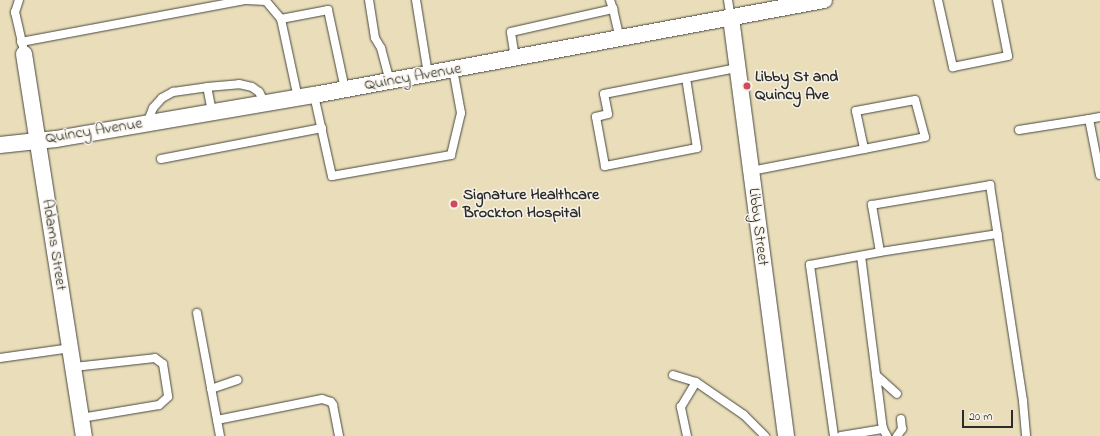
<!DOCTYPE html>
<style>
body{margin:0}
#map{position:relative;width:1100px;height:436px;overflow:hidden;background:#e9deb9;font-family:"Indie Flower",sans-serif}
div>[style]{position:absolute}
.roads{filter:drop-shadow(0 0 1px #484640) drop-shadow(0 0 1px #484640)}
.lane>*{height:8px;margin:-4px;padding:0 4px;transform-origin:4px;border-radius:4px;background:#fff}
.street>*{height:16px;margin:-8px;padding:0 8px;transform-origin:8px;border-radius:8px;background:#fff}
.dots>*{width:11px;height:11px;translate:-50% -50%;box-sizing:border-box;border:2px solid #f7f3e8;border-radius:50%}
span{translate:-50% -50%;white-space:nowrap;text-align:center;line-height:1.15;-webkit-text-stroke:3px #f7f3e8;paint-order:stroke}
.street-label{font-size:16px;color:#2b2b2b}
.poi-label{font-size:16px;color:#2b2b2b;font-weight:700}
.left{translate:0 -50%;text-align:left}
.scale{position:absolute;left:962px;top:410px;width:51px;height:18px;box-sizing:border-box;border:2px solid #2b2b2b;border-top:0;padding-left:5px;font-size:12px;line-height:14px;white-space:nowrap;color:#2b2b2b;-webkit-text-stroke:3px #f7f3e8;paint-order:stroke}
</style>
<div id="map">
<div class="roads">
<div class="lane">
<div style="left:19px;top:0;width:13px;rotate:108deg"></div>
<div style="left:15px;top:12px;width:37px;rotate:77deg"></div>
<div style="left:369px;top:0;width:38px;rotate:81deg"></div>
<div style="left:375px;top:38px;width:12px;rotate:59deg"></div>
<div style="left:381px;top:48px;width:34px;rotate:75deg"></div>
<div style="left:416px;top:0;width:75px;rotate:80.8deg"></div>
<div style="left:610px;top:0;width:9px;rotate:72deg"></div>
<div style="left:728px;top:0;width:18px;rotate:81deg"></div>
<div style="left:938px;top:0;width:69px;rotate:77.4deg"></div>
<div style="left:953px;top:67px;width:56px;rotate:-11.3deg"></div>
<div style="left:1008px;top:56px;width:57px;rotate:-101.1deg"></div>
<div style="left:281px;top:19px;width:48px;rotate:-10.8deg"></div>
<div style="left:328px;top:10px;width:81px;rotate:77.9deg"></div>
<div style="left:21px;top:42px;width:229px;rotate:-10.6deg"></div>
<div style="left:246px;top:0;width:20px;rotate:3deg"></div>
<div style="left:266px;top:1px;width:23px;rotate:50deg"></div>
<div style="left:281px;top:19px;width:81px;rotate:77.9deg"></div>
<div style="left:515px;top:58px;width:26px;rotate:-99deg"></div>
<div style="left:511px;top:32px;width:105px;rotate:-12.7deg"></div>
<div style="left:613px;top:9px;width:31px;rotate:77deg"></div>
<div style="left:686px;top:78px;width:71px;rotate:81.1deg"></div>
<div style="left:697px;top:148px;width:94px;rotate:168.9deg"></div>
<div style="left:605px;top:166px;width:50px;rotate:-100.4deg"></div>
<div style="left:596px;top:117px;width:12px;rotate:-14deg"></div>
<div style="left:608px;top:114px;width:20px;rotate:-101deg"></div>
<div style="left:604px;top:94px;width:136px;rotate:-11.1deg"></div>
<div style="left:314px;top:95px;width:83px;rotate:77.5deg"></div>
<div style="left:332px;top:176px;width:121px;rotate:-10deg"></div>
<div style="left:451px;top:155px;width:43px;rotate:-76.6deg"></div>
<div style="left:461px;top:113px;width:45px;rotate:-100.3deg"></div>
<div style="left:212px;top:112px;width:25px;rotate:-101deg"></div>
<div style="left:207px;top:87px;width:32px;rotate:-5deg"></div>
<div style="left:239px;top:84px;width:13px;rotate:13deg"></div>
<div style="left:252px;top:87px;width:9px;rotate:36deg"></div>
<div style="left:259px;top:92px;width:13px;rotate:61deg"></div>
<div style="left:1100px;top:117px;width:11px;rotate:170deg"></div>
<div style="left:1089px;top:119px;width:57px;rotate:78.9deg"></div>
<div style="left:147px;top:123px;width:16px;rotate:-68deg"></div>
<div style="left:153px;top:108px;width:13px;rotate:-48deg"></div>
<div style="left:162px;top:98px;width:13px;rotate:-29deg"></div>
<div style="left:173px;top:92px;width:34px;rotate:-8deg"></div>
<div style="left:1019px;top:130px;width:71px;rotate:-8.9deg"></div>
<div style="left:161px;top:159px;width:164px;rotate:-10.9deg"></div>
<div style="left:751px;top:171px;width:115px;rotate:-11deg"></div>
<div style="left:864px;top:149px;width:62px;rotate:-11.1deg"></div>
<div style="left:925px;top:137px;width:38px;rotate:-105deg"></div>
<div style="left:915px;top:100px;width:60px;rotate:169.4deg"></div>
<div style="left:856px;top:111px;width:39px;rotate:78deg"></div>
<div style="left:880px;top:252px;width:119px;rotate:-8.7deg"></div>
<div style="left:861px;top:256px;width:174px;rotate:82.8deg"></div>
<div style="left:197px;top:313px;width:125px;rotate:79.4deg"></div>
<div style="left:0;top:358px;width:72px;rotate:-8deg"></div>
<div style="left:74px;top:367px;width:81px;rotate:-6.3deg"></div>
<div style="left:155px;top:358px;width:10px;rotate:37deg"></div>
<div style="left:163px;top:364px;width:33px;rotate:81deg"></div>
<div style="left:168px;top:397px;width:12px;rotate:138deg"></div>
<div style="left:159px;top:405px;width:79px;rotate:170.5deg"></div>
<div style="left:673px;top:375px;width:24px;rotate:17deg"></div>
<div style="left:696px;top:382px;width:58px;rotate:34.5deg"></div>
<div style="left:744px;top:415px;width:30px;rotate:45deg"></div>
<div style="left:876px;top:375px;width:28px;rotate:42deg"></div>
<div style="left:211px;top:389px;width:28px;rotate:-19deg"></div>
<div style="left:217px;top:420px;width:107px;rotate:-11.3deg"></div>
<div style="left:322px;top:399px;width:9px;rotate:18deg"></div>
<div style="left:331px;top:402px;width:4px;rotate:56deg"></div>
<div style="left:333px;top:405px;width:32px;rotate:79deg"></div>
<div style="left:687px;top:436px;width:30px;rotate:-102deg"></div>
<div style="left:681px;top:407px;width:29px;rotate:-59deg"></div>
<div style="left:834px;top:436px;width:173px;rotate:-98deg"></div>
<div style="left:810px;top:265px;width:71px;rotate:-10.5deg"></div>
<div style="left:880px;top:252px;width:48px;rotate:-99.7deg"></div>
<div style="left:872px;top:205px;width:120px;rotate:-9.6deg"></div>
<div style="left:990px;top:185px;width:219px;rotate:81.3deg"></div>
<div style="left:1023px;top:401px;width:35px;rotate:85deg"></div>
<div style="left:841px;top:436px;width:43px;rotate:-9.5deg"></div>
<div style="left:883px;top:429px;width:8px;rotate:60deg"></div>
<div style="left:897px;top:436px;width:9px;rotate:-54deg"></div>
<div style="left:902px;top:429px;width:10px;rotate:-96deg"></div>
</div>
<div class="street">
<div style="left:731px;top:18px;width:422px;rotate:82.5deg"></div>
<div style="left:24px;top:54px;width:387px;rotate:81.1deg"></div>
<div style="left:0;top:145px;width:56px;rotate:-6.1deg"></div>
<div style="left:56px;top:139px;width:262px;rotate:-9.7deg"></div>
<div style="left:314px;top:95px;width:519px;rotate:-10.55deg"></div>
</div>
</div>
<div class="dots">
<div style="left:747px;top:86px;background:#d1495b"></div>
<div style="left:454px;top:204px;background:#d1495b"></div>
</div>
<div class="street-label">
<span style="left:413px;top:77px;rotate:-10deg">Quincy Avenue</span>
<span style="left:94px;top:131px;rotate:-9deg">Quincy Avenue</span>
<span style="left:758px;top:227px;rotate:83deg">Libby Street</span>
<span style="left:54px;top:245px;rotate:81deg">Adams Street</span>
</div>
<div class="poi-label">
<span class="left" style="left:755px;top:86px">Libby St and<br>Quincy Ave</span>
<span class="left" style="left:463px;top:204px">Signature Healthcare<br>Brockton Hospital</span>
</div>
<div class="scale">20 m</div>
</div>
